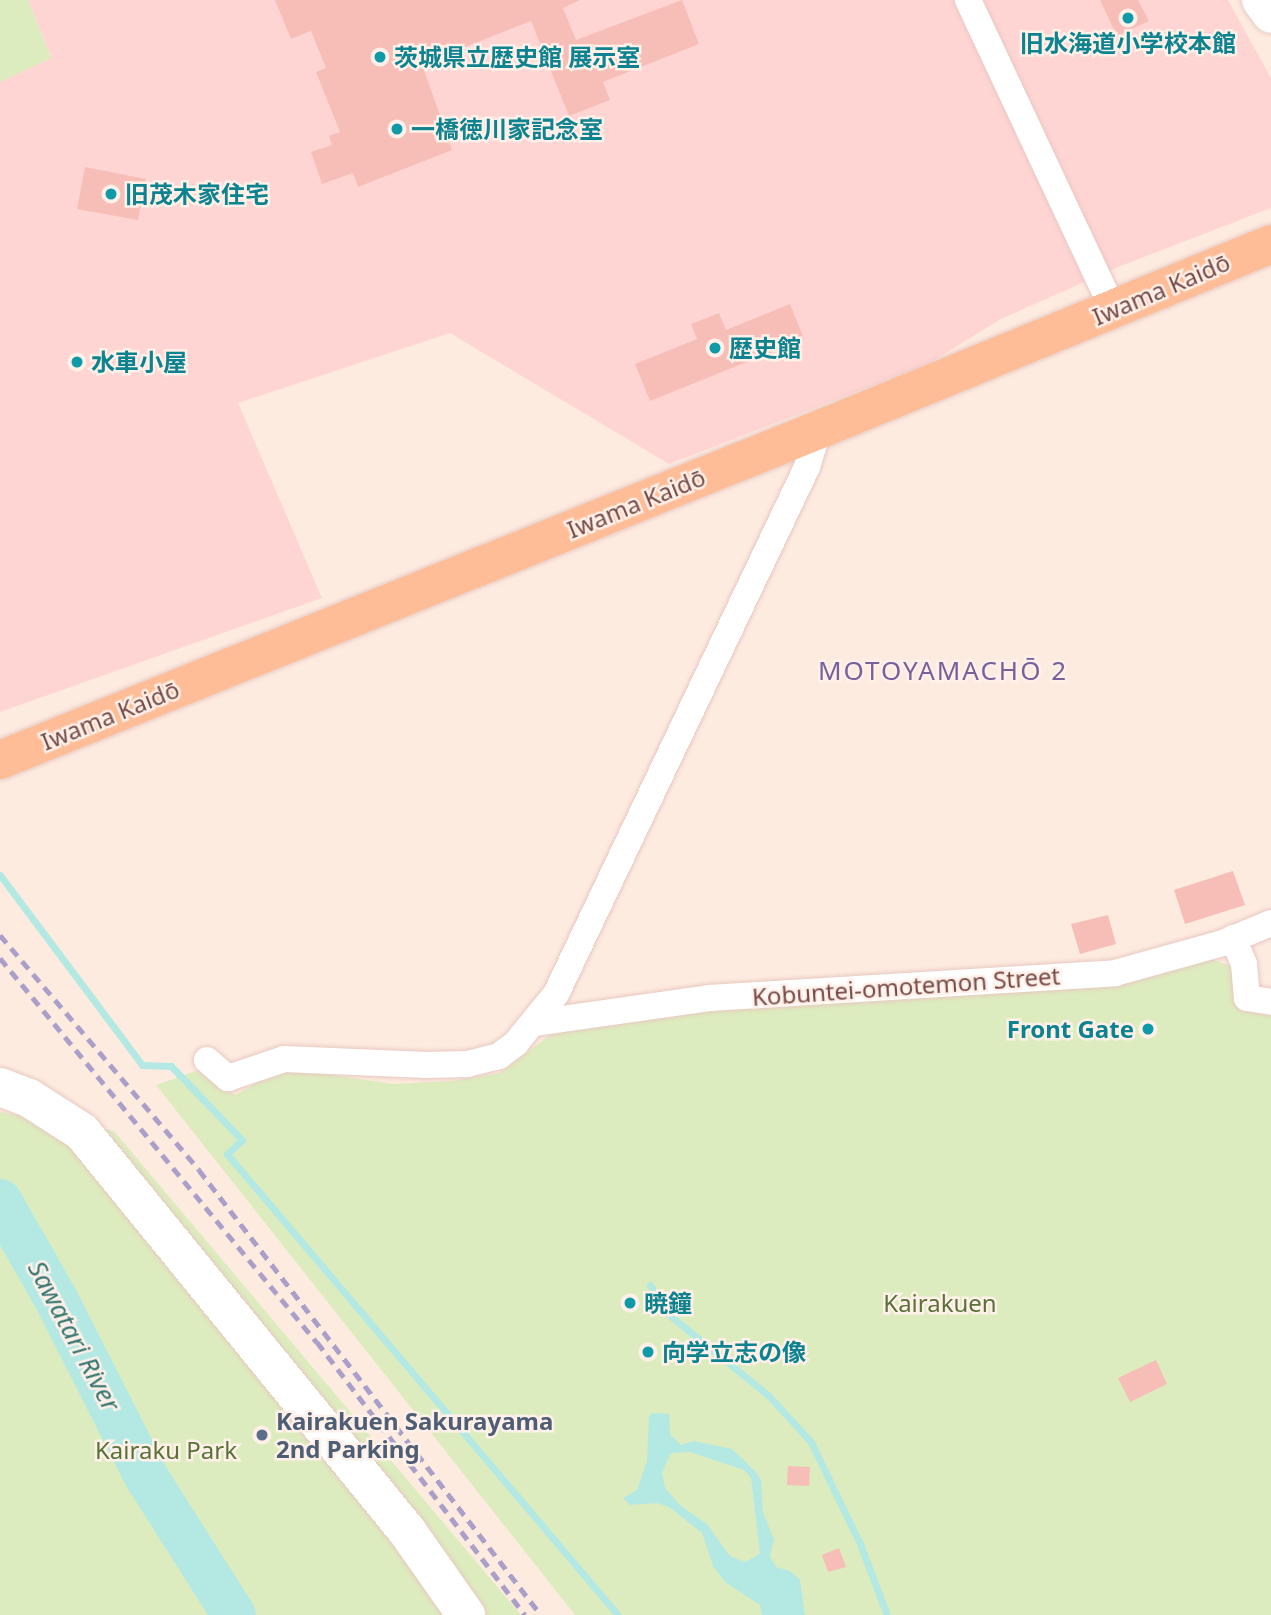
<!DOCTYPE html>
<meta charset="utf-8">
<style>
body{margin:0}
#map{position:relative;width:1271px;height:1615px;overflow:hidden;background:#feebe0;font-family:"Noto Sans","Noto Sans JP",sans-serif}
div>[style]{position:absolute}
.commercial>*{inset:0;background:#ffd5d4}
.green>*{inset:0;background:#ddecbe}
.water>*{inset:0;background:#b4e9e3}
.stream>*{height:7px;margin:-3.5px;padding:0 3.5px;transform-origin:3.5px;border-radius:3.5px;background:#b4e9e3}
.river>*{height:44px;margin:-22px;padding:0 22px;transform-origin:22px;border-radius:22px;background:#b4e9e3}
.building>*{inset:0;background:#f6beb6}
.roads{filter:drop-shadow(0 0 2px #e8c9c1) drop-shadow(0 0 2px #e8c9c1)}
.street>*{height:26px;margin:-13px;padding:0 13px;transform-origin:13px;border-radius:13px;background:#fff}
.secondary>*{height:38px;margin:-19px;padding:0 19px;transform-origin:19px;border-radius:19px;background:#fff}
.primary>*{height:38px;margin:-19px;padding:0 19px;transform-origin:19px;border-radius:19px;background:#ffbd97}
.rail>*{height:5px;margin-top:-2.5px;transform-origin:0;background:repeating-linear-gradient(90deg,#aa9fc8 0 10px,transparent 0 17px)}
.dots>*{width:19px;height:19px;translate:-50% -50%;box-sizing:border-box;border:4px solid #fff0e9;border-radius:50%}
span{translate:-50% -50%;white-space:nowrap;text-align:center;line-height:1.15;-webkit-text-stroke:5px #fff0e9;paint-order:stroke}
.culture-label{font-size:24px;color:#0d838f;font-weight:700}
.left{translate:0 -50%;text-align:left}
.right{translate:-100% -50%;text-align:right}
.street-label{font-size:24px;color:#774a46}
.park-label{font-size:24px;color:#587237}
.service-label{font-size:24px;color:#4e5e75;font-weight:700}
.neighbourhood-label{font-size:26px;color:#78609b;letter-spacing:2px}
.water-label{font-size:26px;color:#357670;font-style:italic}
</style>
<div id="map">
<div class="commercial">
<div style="clip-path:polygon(28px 0,1228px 0,1271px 78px,1271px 208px,1118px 267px,1001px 319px,928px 364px,669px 464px,450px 333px,238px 403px,322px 598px,0 712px,0 82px,51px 57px)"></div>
</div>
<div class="green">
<div style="clip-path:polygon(0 0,28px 0,51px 58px,0 82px)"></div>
<div style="clip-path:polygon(1206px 957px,1241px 970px,1271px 1011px,1271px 1615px,575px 1615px,156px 1085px,201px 1069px,235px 1095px,283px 1068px,394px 1084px,451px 1081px,500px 1073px,550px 1035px,599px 1021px)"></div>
<div style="clip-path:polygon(0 1112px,114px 1131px,521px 1615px,0 1615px)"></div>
</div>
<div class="water">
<div style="clip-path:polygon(evenodd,652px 1413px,669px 1414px,670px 1434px,681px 1445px,694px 1441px,732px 1449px,756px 1472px,761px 1480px,763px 1512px,774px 1540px,770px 1556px,776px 1567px,790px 1571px,800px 1580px,805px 1615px,762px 1615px,760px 1605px,725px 1582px,713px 1566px,702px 1533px,688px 1522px,669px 1507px,657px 1503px,630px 1505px,623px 1498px,637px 1490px,647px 1461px,649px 1416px,652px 1413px,690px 1452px,744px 1470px,751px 1478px,760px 1553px,756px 1556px,745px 1562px,730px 1556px,707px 1524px,681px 1506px,665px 1488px,662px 1473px,669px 1457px,672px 1453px,690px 1452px)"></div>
</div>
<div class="stream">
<div style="left:0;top:875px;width:237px;rotate:53.2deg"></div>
<div style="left:142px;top:1065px;width:29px;rotate:2deg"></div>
<div style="left:171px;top:1066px;width:103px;rotate:46.2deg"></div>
<div style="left:242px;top:1140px;width:21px;rotate:137deg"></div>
<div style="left:227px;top:1154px;width:604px;rotate:49.7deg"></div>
<div style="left:650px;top:1285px;width:33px;rotate:59deg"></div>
<div style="left:667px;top:1313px;width:130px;rotate:39.1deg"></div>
<div style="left:768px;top:1395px;width:64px;rotate:47.5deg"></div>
<div style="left:811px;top:1442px;width:113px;rotate:64.3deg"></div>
<div style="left:860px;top:1544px;width:76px;rotate:69.2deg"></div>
</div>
<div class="river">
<div style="left:0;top:1201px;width:111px;rotate:60.2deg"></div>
<div style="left:55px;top:1297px;width:203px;rotate:63.1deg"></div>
<div style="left:147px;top:1478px;width:162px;rotate:57.6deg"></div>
</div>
<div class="building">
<div style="clip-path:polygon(275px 0,580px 0,563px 8px,576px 40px,682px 0,699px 44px,603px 82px,610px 100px,569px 116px,531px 21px,422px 64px,452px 150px,358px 187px,353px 173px,322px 184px,311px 152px,332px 145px,329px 136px,340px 132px,316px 72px,326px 68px,311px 31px,291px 39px)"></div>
<div style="clip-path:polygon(1100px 0,1138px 0,1149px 21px,1117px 36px)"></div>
<div style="clip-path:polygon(85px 167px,146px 179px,138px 220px,77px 209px)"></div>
<div style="clip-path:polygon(790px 304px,804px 339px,650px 401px,635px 364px,697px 339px,691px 324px,719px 313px,726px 330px)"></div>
<div style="clip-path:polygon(1233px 871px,1245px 905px,1185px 924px,1174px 890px)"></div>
<div style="clip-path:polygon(1108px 915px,1116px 944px,1080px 954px,1071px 924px)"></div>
<div style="clip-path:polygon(1156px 1360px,1167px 1384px,1130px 1402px,1118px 1378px)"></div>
<div style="clip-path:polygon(788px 1466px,810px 1467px,809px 1486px,787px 1485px)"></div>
<div style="clip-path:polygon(839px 1548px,846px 1567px,828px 1572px,822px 1555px)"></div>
</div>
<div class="roads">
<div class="street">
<div style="left:968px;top:0;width:341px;rotate:64.9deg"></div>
<div style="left:1233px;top:938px;width:28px;rotate:67deg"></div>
<div style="left:1244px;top:964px;width:34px;rotate:85deg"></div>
<div style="left:1247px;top:998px;width:24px;rotate:9deg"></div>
<div style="left:534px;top:1023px;width:178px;rotate:-8.1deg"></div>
<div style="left:710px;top:998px;width:406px;rotate:-3.5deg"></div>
<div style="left:1115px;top:973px;width:112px;rotate:-15.5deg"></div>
<div style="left:1223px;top:943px;width:52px;rotate:-22.6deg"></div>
<div style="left:207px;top:1060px;width:28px;rotate:41deg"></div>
<div style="left:228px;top:1078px;width:59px;rotate:-18.7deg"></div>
<div style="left:284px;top:1059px;width:143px;rotate:2.4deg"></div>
<div style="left:427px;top:1065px;width:40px;rotate:-1.4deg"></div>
<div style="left:467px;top:1064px;width:33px;rotate:-14deg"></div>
<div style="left:499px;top:1056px;width:21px;rotate:-37deg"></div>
<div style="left:516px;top:1043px;width:63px;rotate:-50.8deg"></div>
<div style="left:556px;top:994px;width:584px;rotate:-64.53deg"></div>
<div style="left:807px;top:467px;width:39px;rotate:-73deg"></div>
</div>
<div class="secondary">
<div style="left:1261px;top:0;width:17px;rotate:54deg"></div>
<div style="left:0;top:1087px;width:31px;rotate:21deg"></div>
<div style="left:29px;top:1098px;width:63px;rotate:32.7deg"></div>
<div style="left:82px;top:1132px;width:515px;rotate:50.84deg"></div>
<div style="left:407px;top:1531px;width:103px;rotate:54.9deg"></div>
</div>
<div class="primary">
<div style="left:0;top:760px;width:882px;rotate:-21.97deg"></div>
<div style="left:818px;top:430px;width:490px;rotate:-22.3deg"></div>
</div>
</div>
<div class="rail">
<div style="left:0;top:935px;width:308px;rotate:49.7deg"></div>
<div style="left:199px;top:1170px;width:561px;rotate:52.46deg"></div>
<div style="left:0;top:958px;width:498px;rotate:50.5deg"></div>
<div style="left:317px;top:1342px;width:343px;rotate:52.7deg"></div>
</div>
<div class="dots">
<div style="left:1128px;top:18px;background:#0f9aa8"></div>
<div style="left:380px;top:57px;background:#0f9aa8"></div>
<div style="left:397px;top:129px;background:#0f9aa8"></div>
<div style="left:111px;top:194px;background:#0f9aa8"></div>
<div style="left:715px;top:348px;background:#0f9aa8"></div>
<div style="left:77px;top:362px;background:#0f9aa8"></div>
<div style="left:1148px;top:1029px;background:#0f9aa8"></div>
<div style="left:630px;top:1303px;background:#0f9aa8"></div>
<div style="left:648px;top:1352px;background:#0f9aa8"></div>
<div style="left:262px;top:1435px;background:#5c6f8a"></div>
</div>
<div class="culture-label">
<span style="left:1128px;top:43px">旧水海道小学校本館</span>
<span class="left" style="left:394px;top:57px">茨城県立歴史館 展示室</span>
<span class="left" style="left:411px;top:129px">一橋徳川家記念室</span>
<span class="left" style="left:125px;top:194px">旧茂木家住宅</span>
<span class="left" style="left:729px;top:348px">歴史館</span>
<span class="left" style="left:91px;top:362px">水車小屋</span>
<span class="right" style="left:1134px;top:1029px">Front Gate</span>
<span class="left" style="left:644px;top:1303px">暁鐘</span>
<span class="left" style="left:662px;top:1352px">向学立志の像</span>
</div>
<div class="street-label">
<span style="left:1161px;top:289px;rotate:-23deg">Iwama Kaidō</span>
<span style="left:636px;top:503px;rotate:-22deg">Iwama Kaidō</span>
<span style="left:110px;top:715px;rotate:-22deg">Iwama Kaidō</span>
<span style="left:906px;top:986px;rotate:-4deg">Kobuntei-omotemon Street</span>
</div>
<div class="park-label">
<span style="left:940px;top:1303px">Kairakuen</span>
<span style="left:166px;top:1450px">Kairaku Park</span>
</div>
<div class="service-label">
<span class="left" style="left:276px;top:1435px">Kairakuen Sakurayama<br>2nd Parking</span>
</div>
<div class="neighbourhood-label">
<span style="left:943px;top:671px">MOTOYAMACHŌ 2</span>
</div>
<div class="water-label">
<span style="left:74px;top:1336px;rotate:62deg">Sawatari River</span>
</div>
</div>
